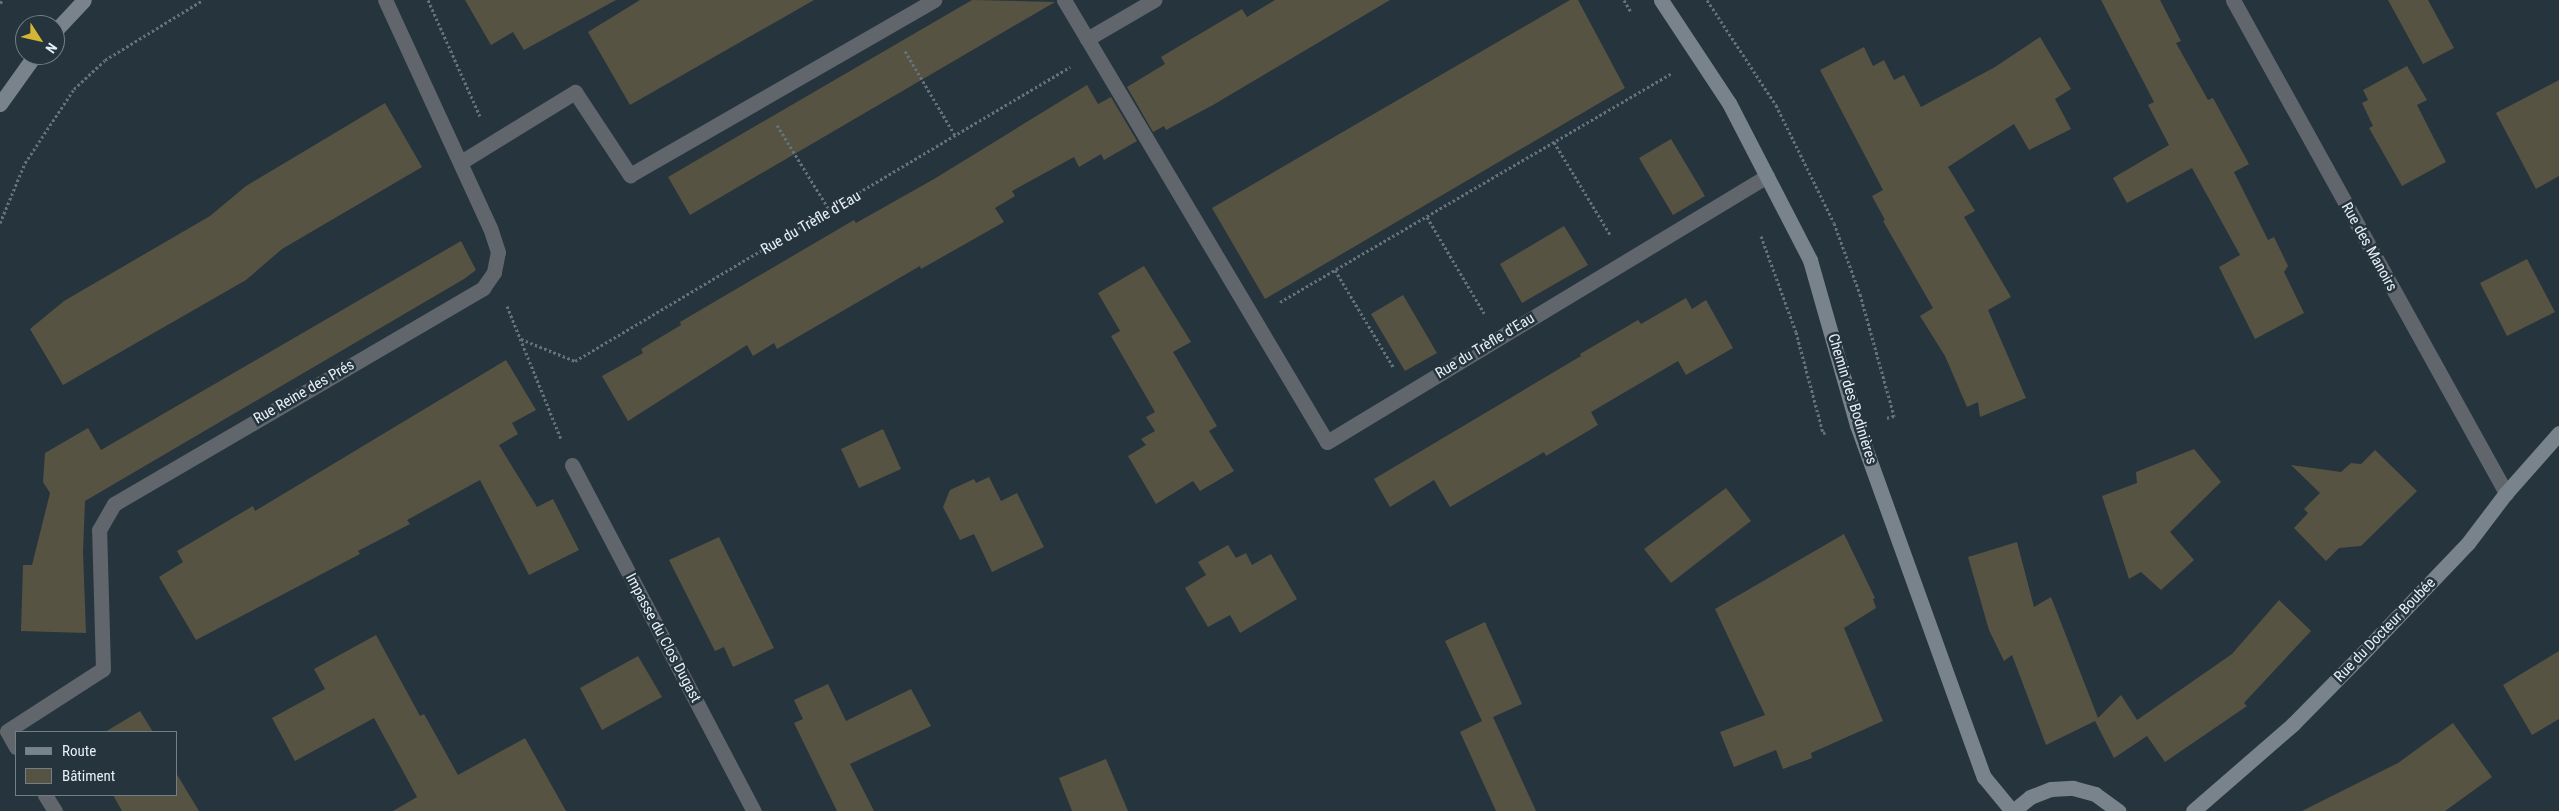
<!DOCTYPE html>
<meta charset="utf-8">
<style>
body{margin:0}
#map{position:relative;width:2559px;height:811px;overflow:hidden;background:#26343e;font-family:"Roboto Condensed",sans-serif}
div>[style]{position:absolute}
.building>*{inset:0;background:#575342}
.path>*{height:3px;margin-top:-1.5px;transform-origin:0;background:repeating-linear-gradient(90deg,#66727b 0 2.5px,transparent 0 5px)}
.street>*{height:15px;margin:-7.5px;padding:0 7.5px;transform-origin:7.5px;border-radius:7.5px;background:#60666b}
.secondary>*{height:15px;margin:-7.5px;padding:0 7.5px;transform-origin:7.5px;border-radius:7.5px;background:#79838b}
span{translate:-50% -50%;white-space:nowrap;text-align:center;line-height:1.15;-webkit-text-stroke:5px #26343e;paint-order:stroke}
.street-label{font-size:15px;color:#e7eff6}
.legend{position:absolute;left:15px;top:731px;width:162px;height:65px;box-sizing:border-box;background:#26343e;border:1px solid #737f88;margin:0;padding:6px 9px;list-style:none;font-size:15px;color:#e7eff6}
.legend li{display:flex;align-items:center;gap:10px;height:25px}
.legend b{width:25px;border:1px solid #737f88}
.north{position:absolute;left:15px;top:15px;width:50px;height:50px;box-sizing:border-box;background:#26343e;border:1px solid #737f88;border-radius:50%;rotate:125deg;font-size:14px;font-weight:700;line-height:20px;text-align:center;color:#e7eff6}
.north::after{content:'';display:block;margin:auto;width:18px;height:22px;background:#d4b635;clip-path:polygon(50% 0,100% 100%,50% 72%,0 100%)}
</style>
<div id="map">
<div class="building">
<div style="clip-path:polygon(465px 0,616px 0,524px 50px,513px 32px,491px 45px)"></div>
<div style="clip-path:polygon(640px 0,814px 0,630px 105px,588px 32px)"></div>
<div style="clip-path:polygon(972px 0,1055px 2px,690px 215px,668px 177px)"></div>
<div style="clip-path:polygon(1275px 0,1390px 0,1213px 105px,1166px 130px,1164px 126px,1153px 132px,1127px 87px,1165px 64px,1161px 57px,1181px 45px,1242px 9px,1247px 17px)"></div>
<div style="clip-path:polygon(1570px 0,1578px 0,1625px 88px,1265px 299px,1212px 208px)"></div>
<div style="clip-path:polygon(2101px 0,2160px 0,2181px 41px,2176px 43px,2208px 100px,2213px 98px,2249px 164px,2234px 172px,2268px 240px,2274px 237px,2288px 266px,2284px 272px,2304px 313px,2255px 339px,2219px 267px,2240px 255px,2192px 168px,2127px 203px,2113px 178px,2169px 145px,2148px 105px,2154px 102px)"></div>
<div style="clip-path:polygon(2388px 0,2428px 0,2454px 48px,2423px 64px)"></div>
<div style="clip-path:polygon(2040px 37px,2071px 89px,2055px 99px,2071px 129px,2029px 150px,2014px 124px,1948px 167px,1975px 211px,1964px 217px,2011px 297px,1988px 310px,2026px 398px,1980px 417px,1978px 402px,1967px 407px,1945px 356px,1920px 316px,1933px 308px,1883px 221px,1885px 220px,1872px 196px,1883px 190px,1820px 70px,1864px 47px,1873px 66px,1884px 60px,1894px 80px,1904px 75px,1921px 107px,1995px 67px)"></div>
<div style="clip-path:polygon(2407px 66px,2427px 100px,2417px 105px,2446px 162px,2402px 186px,2369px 128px,2373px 126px,2362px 103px,2368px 100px,2363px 90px)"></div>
<div style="clip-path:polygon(2559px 80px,2559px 176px,2536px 189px,2496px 113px)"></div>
<div style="clip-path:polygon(1087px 85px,1098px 104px,1111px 97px,1137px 141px,1104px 160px,1101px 154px,1079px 167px,1074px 157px,1012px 191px,1015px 196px,995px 208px,1004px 222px,921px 269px,920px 266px,777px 349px,774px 343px,753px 356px,747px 345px,628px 421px,602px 376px,643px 353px,641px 349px,681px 325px,680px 322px,854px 220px,856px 223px,934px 179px)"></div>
<div style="clip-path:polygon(385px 103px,422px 167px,282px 249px,246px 280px,63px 385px,30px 329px,64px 301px,210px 216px,246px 186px)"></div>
<div style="clip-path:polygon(1671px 139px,1705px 196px,1673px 215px,1639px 158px)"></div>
<div style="clip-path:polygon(1564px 226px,1588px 265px,1522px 303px,1500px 264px)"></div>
<div style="clip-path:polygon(461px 241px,476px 270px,464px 279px,85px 501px,83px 552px,86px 633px,21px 631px,23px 565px,32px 565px,50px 493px,43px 482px,45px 453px,88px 428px,101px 450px)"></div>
<div style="clip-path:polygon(2527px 259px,2555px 312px,2507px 336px,2480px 283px)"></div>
<div style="clip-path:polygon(1144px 266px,1191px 342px,1173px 352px,1217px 426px,1209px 431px,1234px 471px,1200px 491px,1193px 481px,1156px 504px,1128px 456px,1146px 445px,1141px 439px,1155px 431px,1146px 417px,1155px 412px,1111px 336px,1120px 331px,1098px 293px)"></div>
<div style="clip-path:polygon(1403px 295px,1437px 353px,1405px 371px,1371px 314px)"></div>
<div style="clip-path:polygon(1686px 298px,1692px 309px,1706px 300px,1733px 348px,1686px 375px,1678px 361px,1591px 412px,1598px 425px,1546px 456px,1544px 452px,1450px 507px,1434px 480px,1390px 507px,1374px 479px,1581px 356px,1580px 354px,1638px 320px,1641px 324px)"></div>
<div style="clip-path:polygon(506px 360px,536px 410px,512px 423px,518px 434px,499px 445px,537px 507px,553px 499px,579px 550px,529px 575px,480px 480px,407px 520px,410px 524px,358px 551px,360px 554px,196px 640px,159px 577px,183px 562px,177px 551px,253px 506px,255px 511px)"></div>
<div style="clip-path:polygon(883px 429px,901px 469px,859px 488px,841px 449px)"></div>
<div style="clip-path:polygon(2194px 449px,2221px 482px,2170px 532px,2194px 560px,2161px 590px,2141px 572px,2129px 579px,2102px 496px,2137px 483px,2136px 472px)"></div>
<div style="clip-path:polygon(2375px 450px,2417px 491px,2361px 546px,2339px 548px,2326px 561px,2294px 528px,2308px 513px,2304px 509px,2320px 493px,2291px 465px,2341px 472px,2351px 463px,2361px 464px)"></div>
<div style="clip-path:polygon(989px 477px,1001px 501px,1017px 493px,1044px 547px,992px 572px,974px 534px,960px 540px,943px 507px,950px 490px,974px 479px,976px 483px)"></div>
<div style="clip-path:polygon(1726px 488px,1751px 521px,1671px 583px,1644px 549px)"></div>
<div style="clip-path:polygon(1844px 534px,1875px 598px,1873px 599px,1876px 608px,1844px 628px,1883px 721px,1811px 753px,1812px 758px,1783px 769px,1776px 750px,1734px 767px,1720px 732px,1765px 715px,1715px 609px)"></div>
<div style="clip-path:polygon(719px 537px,774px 648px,733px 667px,724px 647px,715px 651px,669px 560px)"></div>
<div style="clip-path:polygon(2017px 542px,2034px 607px,2051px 597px,2098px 718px,2121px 695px,2137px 720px,2232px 654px,2279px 600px,2311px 631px,2244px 703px,2247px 706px,2165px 762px,2147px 736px,2114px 758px,2095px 721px,2046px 745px,2012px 655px,2004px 661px,1989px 630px,1968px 557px)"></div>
<div style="clip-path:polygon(1228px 545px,1236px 558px,1246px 553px,1252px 565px,1271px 554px,1297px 599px,1240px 633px,1230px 615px,1208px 627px,1185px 588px,1206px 575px,1198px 562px)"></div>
<div style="clip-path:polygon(1485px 622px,1522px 704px,1493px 717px,1536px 811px,1496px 811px,1460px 732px,1482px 721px,1445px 641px)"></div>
<div style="clip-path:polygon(376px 635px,420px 716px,424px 714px,458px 775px,525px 738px,566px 811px,393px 811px,417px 797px,374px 718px,295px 761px,272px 718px,325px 689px,314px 669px)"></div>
<div style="clip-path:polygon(2559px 651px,2559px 719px,2532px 735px,2503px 685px)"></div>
<div style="clip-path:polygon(638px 656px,662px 697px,602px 730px,580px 688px)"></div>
<div style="clip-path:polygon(828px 684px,846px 721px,911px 689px,931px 726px,850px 764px,874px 811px,837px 811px,794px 723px,803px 719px,794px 700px)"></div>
<div style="clip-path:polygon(140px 711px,153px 732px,105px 732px)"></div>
<div style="clip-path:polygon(2453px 723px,2492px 777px,2445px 811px,2302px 811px,2398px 763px)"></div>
<div style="clip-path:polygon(1106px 759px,1128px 811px,1072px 811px,1059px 778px)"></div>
<div style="clip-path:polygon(176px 773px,199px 811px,122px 811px,113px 795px,176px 795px)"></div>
</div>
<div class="path">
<div style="left:428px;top:0;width:127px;rotate:65.9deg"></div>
<div style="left:1624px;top:0;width:14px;rotate:60deg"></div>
<div style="left:1707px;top:0;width:126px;rotate:56.7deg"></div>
<div style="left:1776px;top:105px;width:131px;rotate:63.8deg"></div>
<div style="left:1834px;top:223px;width:76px;rotate:69.9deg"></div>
<div style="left:1860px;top:294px;width:127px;rotate:74.4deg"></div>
<div style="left:1894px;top:416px;width:8px;rotate:166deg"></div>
<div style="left:0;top:3px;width:4px;rotate:-45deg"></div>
<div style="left:905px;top:51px;width:100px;rotate:59.3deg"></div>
<div style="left:777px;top:125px;width:101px;rotate:58.4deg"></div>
<div style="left:1554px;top:142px;width:110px;rotate:58.8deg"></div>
<div style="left:1427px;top:217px;width:112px;rotate:59.3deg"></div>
<div style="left:0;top:223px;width:65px;rotate:-67.4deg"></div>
<div style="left:25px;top:163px;width:89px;rotate:-56.5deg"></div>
<div style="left:74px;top:89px;width:42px;rotate:-43.1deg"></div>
<div style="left:105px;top:60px;width:115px;rotate:-31.5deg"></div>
<div style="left:1761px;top:236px;width:102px;rotate:70deg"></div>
<div style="left:1796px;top:332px;width:105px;rotate:75deg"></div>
<div style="left:1823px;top:433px;width:4px;rotate:-14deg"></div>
<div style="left:1335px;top:270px;width:114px;rotate:59deg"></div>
<div style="left:1280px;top:302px;width:454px;rotate:-30.3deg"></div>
<div style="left:507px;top:306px;width:144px;rotate:67.9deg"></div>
<div style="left:521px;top:339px;width:58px;rotate:22.2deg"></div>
<div style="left:575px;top:361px;width:576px;rotate:-30.71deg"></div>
</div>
<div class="street">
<div style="left:1064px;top:0;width:514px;rotate:59.25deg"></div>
<div style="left:1327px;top:442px;width:514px;rotate:-31.15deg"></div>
<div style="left:2233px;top:0;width:564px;rotate:61.02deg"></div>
<div style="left:1087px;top:39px;width:78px;rotate:-30.2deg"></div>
<div style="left:461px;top:162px;width:134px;rotate:-31.6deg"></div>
<div style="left:575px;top:92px;width:100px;rotate:56.5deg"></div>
<div style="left:630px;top:175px;width:351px;rotate:-29.9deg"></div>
<div style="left:572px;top:465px;width:391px;rotate:62.3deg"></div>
<div style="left:16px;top:747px;width:18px;rotate:-119deg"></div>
<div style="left:7px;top:731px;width:114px;rotate:-32.9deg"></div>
<div style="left:103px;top:669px;width:139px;rotate:-91.6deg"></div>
<div style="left:99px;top:530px;width:30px;rotate:-60deg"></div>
<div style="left:114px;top:504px;width:428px;rotate:-30.3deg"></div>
<div style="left:483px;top:288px;width:19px;rotate:-55deg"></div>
<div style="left:494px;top:272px;width:20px;rotate:-79deg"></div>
<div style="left:498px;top:252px;width:25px;rotate:-108deg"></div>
<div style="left:490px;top:228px;width:251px;rotate:-114.7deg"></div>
<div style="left:45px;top:795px;width:19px;rotate:58deg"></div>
</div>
<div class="secondary">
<div style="left:1661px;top:0;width:123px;rotate:56.6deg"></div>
<div style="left:1729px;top:103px;width:177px;rotate:62.7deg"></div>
<div style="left:1810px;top:260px;width:172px;rotate:74.1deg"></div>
<div style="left:1857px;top:425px;width:374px;rotate:70.2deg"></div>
<div style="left:1984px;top:777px;width:44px;rotate:50.5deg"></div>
<div style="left:55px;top:31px;width:42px;rotate:-46.9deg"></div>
<div style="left:0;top:104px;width:60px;rotate:-54.5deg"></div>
<div style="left:2013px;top:811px;width:22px;rotate:-39deg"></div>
<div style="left:2030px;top:797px;width:22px;rotate:-21deg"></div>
<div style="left:2051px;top:789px;width:22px;rotate:-3deg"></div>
<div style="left:2073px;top:788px;width:23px;rotate:15deg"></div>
<div style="left:2095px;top:794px;width:29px;rotate:36deg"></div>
<div style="left:2193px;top:811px;width:133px;rotate:-41deg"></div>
<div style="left:2293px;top:724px;width:98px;rotate:-45.4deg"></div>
<div style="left:2362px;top:654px;width:153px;rotate:-46.3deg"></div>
<div style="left:2468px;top:543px;width:63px;rotate:-52.8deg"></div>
<div style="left:2506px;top:493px;width:80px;rotate:-48.5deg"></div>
</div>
<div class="street-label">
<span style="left:811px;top:223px;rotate:-30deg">Rue du Trèfle d'Eau</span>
<span style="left:2369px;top:247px;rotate:61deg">Rue des Manoirs</span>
<span style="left:1485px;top:346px;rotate:-31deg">Rue du Trèfle d'Eau</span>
<span style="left:304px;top:392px;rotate:-30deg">Rue Reine des Prés</span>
<span style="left:1852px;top:399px;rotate:73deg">Chemin des Bodinières</span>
<span style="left:2385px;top:630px;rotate:-46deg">Rue du Docteur Boubée</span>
<span style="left:663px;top:638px;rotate:62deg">Impasse du Clos Dugast</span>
</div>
<ul class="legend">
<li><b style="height:6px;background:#79838b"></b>Route</li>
<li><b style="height:14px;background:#575342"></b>Bâtiment</li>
</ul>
<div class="north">N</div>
</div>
